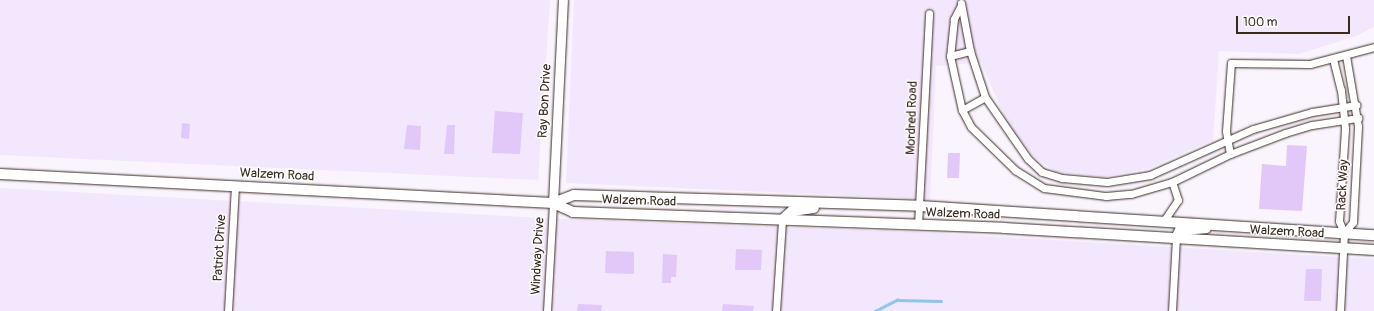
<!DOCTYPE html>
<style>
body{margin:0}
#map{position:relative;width:1374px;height:311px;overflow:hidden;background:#f9f4fe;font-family:Pangolin,sans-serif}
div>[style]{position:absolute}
.built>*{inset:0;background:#f2e7fc}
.stream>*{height:2.5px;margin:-1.25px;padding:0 1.25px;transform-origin:1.25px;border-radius:1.25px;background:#8dc6ec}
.building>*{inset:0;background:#e1c8f8}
.roads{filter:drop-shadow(0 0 1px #3b2a1e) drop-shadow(0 0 1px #3b2a1e)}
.minor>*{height:7px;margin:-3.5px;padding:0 3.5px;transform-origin:3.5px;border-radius:3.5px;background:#fff}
.tertiary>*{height:9px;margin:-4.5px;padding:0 4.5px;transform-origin:4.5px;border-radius:4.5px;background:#fff}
.secondary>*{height:10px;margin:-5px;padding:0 5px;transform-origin:5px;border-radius:5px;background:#fff}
span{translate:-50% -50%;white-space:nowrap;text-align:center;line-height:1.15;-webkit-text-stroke:3px #fff;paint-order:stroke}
.street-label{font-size:13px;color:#3b2a1e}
.scale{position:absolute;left:1236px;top:16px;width:114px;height:18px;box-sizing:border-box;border:2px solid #3b2a1e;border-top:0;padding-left:5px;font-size:12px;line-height:14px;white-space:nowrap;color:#3b2a1e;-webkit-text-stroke:3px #fff;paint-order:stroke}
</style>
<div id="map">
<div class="built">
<div style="clip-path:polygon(0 0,550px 0,538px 180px,0 155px)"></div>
<div style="clip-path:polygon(574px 0,1374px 0,1374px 27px,1356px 36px,1299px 54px,1219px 51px,1213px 140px,1147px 169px,1103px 177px,1056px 172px,1030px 154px,1007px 123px,981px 62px,936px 66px,930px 199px,566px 183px)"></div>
<div style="clip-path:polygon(0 188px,558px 219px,918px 232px,1374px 259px,1374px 311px,0 311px)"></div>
</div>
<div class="stream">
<div style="left:875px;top:311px;width:25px;rotate:-27deg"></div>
<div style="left:897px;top:300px;width:44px;rotate:1.3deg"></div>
</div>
<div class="building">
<div style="clip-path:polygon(495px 111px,523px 113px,520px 154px,492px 153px)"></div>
<div style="clip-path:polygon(182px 123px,190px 124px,189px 139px,181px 138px)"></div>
<div style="clip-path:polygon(407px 125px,421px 126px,420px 150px,404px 149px)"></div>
<div style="clip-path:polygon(447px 125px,455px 125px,454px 154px,444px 154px)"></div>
<div style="clip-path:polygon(1287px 145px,1307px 146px,1302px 211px,1259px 209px,1262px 164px,1286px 166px)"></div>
<div style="clip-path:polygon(948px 153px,960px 153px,959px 178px,947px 178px)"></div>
<div style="clip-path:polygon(736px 249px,762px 250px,761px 270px,735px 270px)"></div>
<div style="clip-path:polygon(606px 251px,634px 252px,634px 274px,605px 273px)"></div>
<div style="clip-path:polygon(663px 254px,677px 255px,676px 277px,671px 277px,671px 283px,662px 283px)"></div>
<div style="clip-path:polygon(1306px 269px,1322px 269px,1321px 301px,1304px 301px)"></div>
<div style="clip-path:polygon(578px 304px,602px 305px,601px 311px,577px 311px)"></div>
<div style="clip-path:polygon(723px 304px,754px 306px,753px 311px,722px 311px)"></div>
</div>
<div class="roads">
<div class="minor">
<div style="left:961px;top:3px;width:49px;rotate:79.4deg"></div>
<div style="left:970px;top:51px;width:48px;rotate:71.9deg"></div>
<div style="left:985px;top:97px;width:75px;rotate:55.3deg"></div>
<div style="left:1028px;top:159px;width:19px;rotate:43deg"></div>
<div style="left:1042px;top:172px;width:21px;rotate:17deg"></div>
<div style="left:1062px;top:178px;width:45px;rotate:5.1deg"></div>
<div style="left:1107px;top:182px;width:44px;rotate:-9.2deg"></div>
<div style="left:1150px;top:175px;width:113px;rotate:-24.1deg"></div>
<div style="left:1253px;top:129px;width:61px;rotate:-16.1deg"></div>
<div style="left:1312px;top:112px;width:45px;rotate:-9deg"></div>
<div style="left:961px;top:5px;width:16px;rotate:117deg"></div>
<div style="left:954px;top:19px;width:37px;rotate:96deg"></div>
<div style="left:950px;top:56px;width:55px;rotate:77.5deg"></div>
<div style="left:962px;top:110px;width:19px;rotate:62deg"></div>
<div style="left:971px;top:127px;width:62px;rotate:44.3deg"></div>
<div style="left:1015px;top:170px;width:34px;rotate:32deg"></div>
<div style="left:1044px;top:188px;width:63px;rotate:7.4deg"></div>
<div style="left:1106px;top:196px;width:25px;rotate:-5deg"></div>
<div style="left:1131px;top:194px;width:43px;rotate:-16.3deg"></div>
<div style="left:1172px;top:182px;width:64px;rotate:-25.8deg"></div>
<div style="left:1230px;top:154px;width:59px;rotate:-20.9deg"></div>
<div style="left:1285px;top:133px;width:28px;rotate:-17deg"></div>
<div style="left:1312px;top:125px;width:47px;rotate:-8.7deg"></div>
<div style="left:950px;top:56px;width:21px;rotate:-14deg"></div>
<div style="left:1333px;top:59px;width:32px;rotate:76deg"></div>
<div style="left:1341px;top:90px;width:39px;rotate:84deg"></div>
<div style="left:1345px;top:129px;width:92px;rotate:93.7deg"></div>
<div style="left:1339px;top:221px;width:13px;rotate:67deg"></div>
<div style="left:1344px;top:233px;width:78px;rotate:92.9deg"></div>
<div style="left:962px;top:110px;width:26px;rotate:-29deg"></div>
<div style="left:1230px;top:154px;width:23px;rotate:-100deg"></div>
<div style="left:1226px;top:131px;width:68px;rotate:-85.8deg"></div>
<div style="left:1231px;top:63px;width:79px;rotate:0.7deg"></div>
<div style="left:1310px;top:64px;width:66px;rotate:-14.9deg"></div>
<div style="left:1165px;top:219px;width:23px;rotate:-56deg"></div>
<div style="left:1178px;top:200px;width:19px;rotate:-108deg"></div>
<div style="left:918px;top:225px;width:212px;rotate:-87deg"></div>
<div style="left:1344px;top:233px;width:14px;rotate:-51deg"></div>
<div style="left:1353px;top:222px;width:96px;rotate:-87deg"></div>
<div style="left:1358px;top:126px;width:71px;rotate:-99.7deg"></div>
<div style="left:228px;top:311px;width:125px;rotate:-86.8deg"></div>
<div style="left:547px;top:311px;width:108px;rotate:-86.8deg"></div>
<div style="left:776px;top:311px;width:91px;rotate:-86.2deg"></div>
<div style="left:1172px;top:311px;width:73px;rotate:-86.9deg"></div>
</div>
<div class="tertiary">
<div style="left:553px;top:203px;width:203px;rotate:-87.2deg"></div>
</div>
<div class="secondary">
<div style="left:0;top:174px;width:554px;rotate:3deg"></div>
<div style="left:553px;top:203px;width:22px;rotate:-21deg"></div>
<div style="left:574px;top:195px;width:346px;rotate:1.8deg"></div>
<div style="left:920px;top:206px;width:455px;rotate:3.7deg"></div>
<div style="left:553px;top:203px;width:22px;rotate:24deg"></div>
<div style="left:573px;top:212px;width:431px;rotate:2.1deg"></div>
<div style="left:1004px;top:228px;width:371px;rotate:3.4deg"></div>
<div style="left:782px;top:220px;width:13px;rotate:-42deg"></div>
<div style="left:792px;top:211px;width:22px;rotate:-8deg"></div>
<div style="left:1176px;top:238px;width:9px;rotate:-63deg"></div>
<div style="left:1180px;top:230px;width:26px;rotate:-4deg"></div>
</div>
</div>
<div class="street-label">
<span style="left:545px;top:101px;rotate:-87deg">Ray Bon Drive</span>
<span style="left:912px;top:118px;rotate:-88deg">Mordred Road</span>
<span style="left:277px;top:175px;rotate:3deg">Walzem Road</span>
<span style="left:1343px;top:185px;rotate:-87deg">Rack Way</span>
<span style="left:639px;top:201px;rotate:2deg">Walzem Road</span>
<span style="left:963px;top:214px;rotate:2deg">Walzem Road</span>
<span style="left:1287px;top:232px;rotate:3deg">Walzem Road</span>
<span style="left:220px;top:248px;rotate:-87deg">Patriot Drive</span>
<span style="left:538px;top:256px;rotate:-87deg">Windway Drive</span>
</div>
<div class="scale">100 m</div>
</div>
